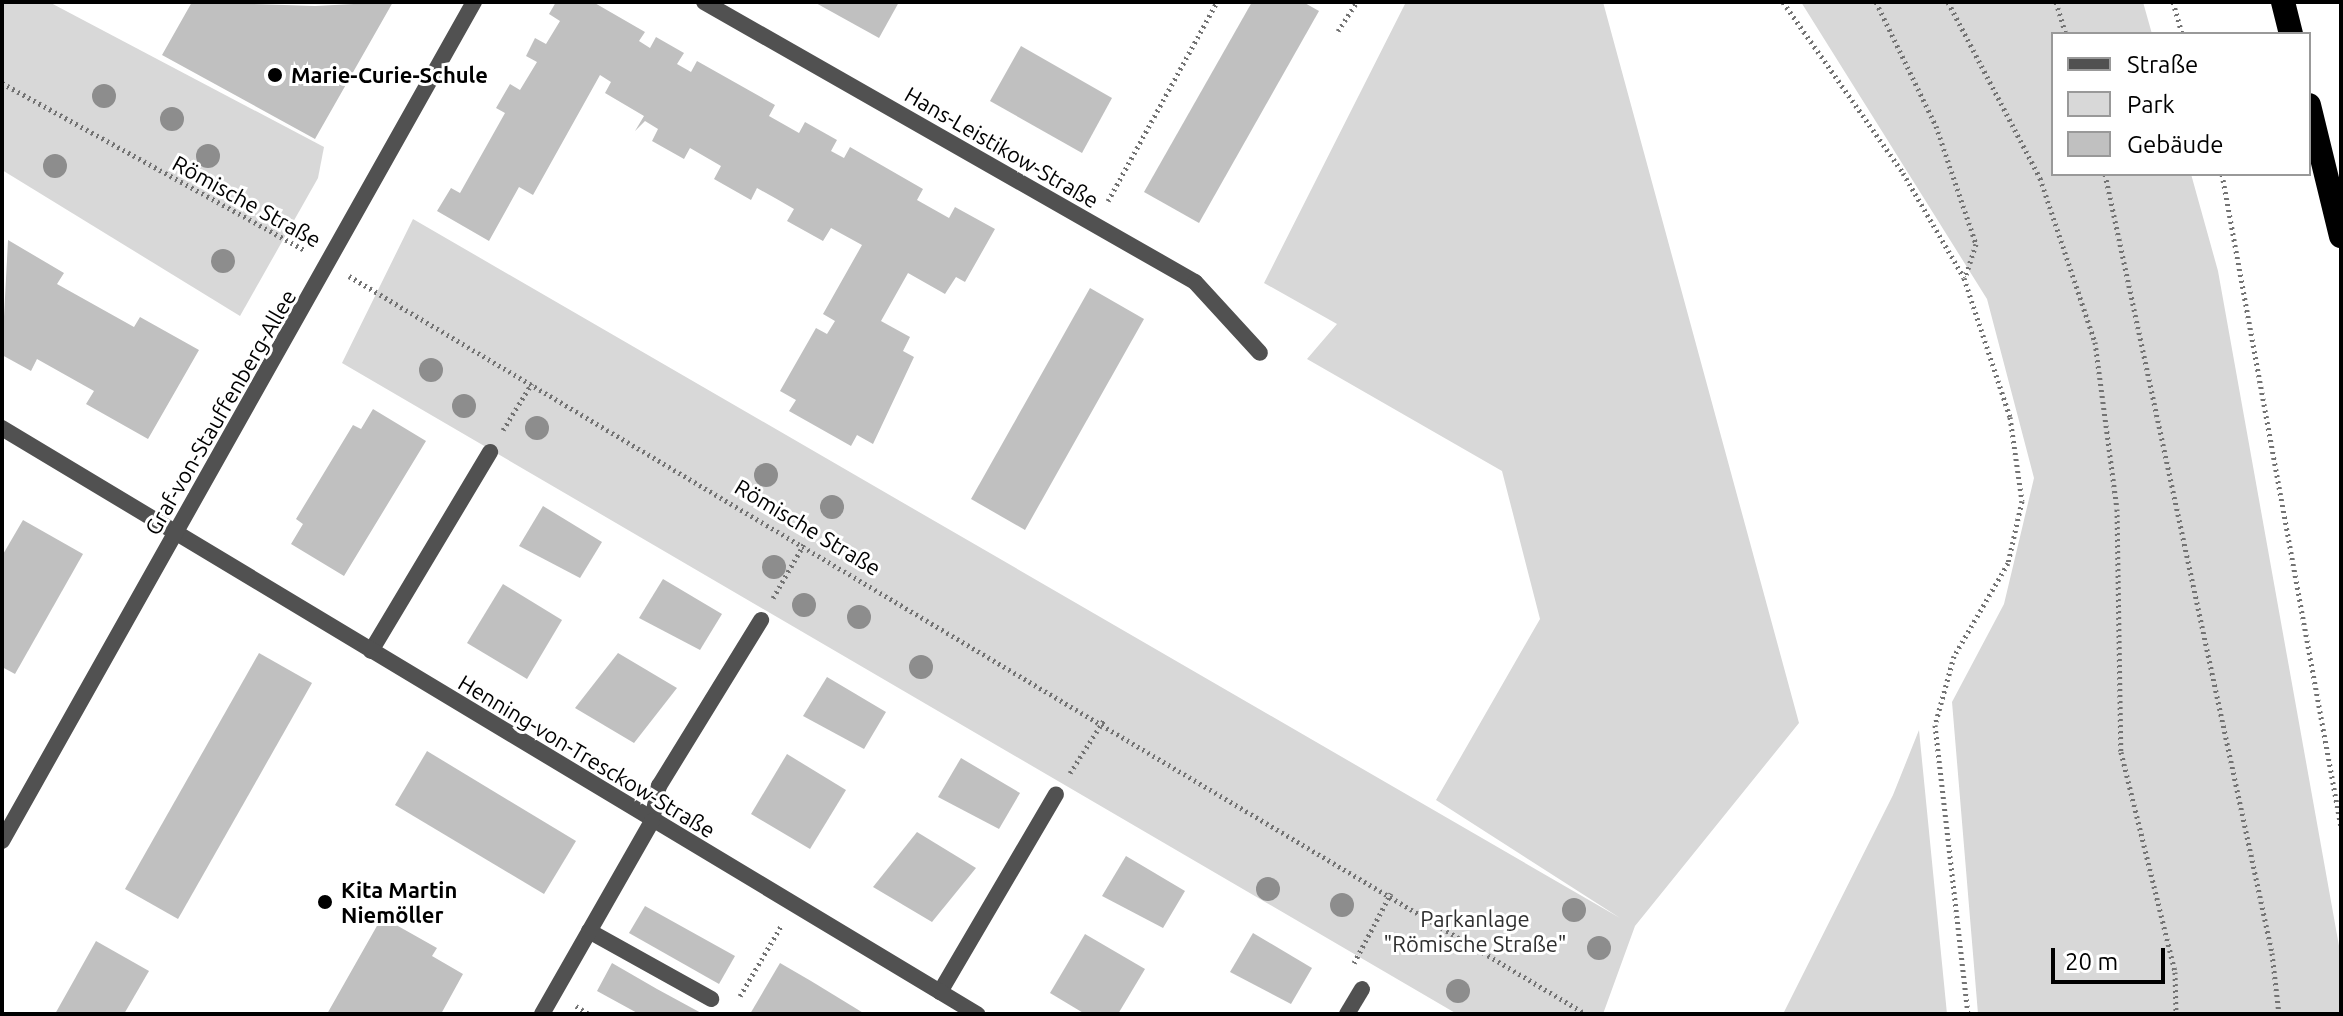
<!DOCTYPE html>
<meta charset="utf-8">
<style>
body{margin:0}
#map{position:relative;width:2343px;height:1016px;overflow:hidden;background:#fff;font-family:Ubuntu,sans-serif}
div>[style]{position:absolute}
.green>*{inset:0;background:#d8d8d8}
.building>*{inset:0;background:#c0c0c0}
.path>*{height:5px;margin-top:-2.5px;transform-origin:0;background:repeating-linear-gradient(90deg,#737373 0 2px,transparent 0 6px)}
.service>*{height:16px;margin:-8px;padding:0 8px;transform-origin:8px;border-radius:8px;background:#515151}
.minor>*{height:16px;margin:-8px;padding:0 8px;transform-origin:8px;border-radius:8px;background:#515151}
.motorway>*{height:24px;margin:-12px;padding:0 12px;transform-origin:12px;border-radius:12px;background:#000}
.trees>*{width:24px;height:24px;margin:-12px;border-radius:50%;background:#8d8d8d}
.dots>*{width:22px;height:22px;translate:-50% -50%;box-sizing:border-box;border:4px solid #fff;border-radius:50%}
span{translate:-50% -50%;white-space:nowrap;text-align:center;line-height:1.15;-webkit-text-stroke:6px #fff;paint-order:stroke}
.poi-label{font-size:22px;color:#000;font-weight:700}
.left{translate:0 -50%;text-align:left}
.street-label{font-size:22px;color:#000}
.park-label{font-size:22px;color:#2f2f2f}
.frame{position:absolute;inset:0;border:4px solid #000;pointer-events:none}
.legend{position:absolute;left:2051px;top:32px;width:260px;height:144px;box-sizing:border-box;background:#fff;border:2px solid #999;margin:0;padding:10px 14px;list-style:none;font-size:24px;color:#000}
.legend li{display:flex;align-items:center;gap:16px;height:40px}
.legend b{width:40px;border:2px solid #999}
.scale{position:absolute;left:2051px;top:948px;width:114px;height:36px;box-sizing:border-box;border:4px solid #000;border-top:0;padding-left:10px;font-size:24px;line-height:28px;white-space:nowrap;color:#000;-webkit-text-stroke:6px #fff;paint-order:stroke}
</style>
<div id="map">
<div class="green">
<div style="clip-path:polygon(2px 2px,49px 2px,324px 147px,318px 178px,240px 316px,2px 170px)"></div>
<div style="clip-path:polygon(1406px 2px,1603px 2px,1799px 723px,1635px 926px,1603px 1014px,1457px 1014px,342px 363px,413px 219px,1620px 918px,1436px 800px,1540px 619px,1502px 471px,1307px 359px,1337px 324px,1264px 283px)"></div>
<div style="clip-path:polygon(1801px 2px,2143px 2px,2152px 34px,2053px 34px,2053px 174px,2191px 174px,2218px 271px,2341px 957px,2341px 1014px,1978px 1014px,1952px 702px,2004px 604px,2034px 478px,1987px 299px)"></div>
<div style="clip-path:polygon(1919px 730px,1947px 1014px,1783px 1014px,1893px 795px)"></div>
</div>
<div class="building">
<div style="clip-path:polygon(192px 2px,315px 6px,393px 2px,315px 139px,162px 55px)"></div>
<div style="clip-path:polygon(556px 2px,593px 2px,645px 32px,639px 41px,650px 48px,656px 37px,684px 53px,677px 64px,691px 72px,697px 61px,775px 105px,769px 116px,799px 133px,805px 122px,837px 140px,831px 151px,844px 158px,850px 147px,923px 189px,917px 200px,949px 218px,955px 207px,995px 229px,965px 282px,956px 277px,945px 294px,908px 273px,881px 321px,910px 337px,903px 351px,914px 357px,873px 444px,857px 435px,851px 446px,789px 411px,796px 400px,780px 391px,816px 328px,827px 334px,835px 321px,823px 314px,862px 245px,831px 228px,823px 241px,787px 221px,794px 209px,775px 198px,757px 188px,751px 200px,714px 179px,721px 166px,690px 148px,684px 159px,652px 141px,658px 129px,645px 121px,635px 131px,644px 116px,605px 93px,611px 82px,600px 75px,533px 195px,519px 187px,489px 241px,437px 211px,451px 188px,460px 193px,505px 113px,496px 108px,510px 84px,520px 90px,537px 62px,526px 56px,535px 38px,546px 44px,560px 21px,549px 14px)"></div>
<div style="clip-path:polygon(814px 2px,899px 2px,879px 38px)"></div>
<div style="clip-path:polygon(1252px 2px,1303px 2px,1319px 11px,1199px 223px,1144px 192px)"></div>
<div style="clip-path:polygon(1021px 46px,1112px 98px,1082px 153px,990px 101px)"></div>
<div style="clip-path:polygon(8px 240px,64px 273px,57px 284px,134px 327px,140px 317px,199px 350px,148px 439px,86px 404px,94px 391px,37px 359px,31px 371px,2px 355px)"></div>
<div style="clip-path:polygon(1090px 288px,1144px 319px,1025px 530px,971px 499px)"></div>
<div style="clip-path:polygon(373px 409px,426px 441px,344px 576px,291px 544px,303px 524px,296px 519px,353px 425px,361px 429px)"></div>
<div style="clip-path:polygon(543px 506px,602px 542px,580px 578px,519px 546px)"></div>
<div style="clip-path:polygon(23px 520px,83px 554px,15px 674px,2px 667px,2px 556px)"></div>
<div style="clip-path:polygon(663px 579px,722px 614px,700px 650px,639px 618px)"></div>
<div style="clip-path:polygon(503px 584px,562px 620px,527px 679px,467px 643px)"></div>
<div style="clip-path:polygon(259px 653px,312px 683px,178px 919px,125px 889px)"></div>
<div style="clip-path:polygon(618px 653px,677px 688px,634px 743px,575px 708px)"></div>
<div style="clip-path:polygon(827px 677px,886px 712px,864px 749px,803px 716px)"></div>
<div style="clip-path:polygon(427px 751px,576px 841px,544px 894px,395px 805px)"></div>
<div style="clip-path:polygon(787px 754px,846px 790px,810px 849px,751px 814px)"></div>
<div style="clip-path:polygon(961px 758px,1020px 793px,999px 829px,938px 797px)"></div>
<div style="clip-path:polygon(917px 832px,976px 868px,932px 922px,873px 887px)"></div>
<div style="clip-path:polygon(1126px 856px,1185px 891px,1163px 928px,1102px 896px)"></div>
<div style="clip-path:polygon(645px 906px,735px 956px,719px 984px,629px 933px)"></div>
<div style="clip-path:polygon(382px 917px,437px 948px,432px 956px,463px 974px,441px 1014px,327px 1014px)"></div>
<div style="clip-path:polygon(1253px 933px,1312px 968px,1291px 1004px,1230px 972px)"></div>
<div style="clip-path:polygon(1085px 934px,1145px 969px,1118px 1014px,1085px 1014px,1050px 993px)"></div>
<div style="clip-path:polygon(96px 941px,149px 971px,124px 1014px,55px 1014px)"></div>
<div style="clip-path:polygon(612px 963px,657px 989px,703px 1014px,639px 1014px,597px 991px)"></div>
<div style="clip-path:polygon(780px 963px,811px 981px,865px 1014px,750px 1014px)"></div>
</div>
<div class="path">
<div style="left:1783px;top:2px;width:209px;rotate:54.9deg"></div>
<div style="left:1903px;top:173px;width:121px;rotate:59.8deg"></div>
<div style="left:1964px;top:278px;width:146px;rotate:71.7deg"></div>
<div style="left:2010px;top:417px;width:85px;rotate:81.9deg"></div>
<div style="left:2022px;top:501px;width:64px;rotate:102.7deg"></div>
<div style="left:2008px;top:563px;width:108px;rotate:120.1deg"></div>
<div style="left:1954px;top:656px;width:72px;rotate:105.4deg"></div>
<div style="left:1935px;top:725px;width:291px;rotate:83.5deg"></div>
<div style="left:1876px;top:2px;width:138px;rotate:64.2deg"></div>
<div style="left:1936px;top:126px;width:125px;rotate:71.3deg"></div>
<div style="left:1976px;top:244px;width:35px;rotate:108deg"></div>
<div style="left:1948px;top:2px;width:199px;rotate:62.4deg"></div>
<div style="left:2040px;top:178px;width:173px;rotate:71.5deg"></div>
<div style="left:2095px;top:342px;width:168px;rotate:82.5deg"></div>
<div style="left:2117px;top:509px;width:243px;rotate:89.1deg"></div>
<div style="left:2121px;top:752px;width:227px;rotate:76.2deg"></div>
<div style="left:2175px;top:972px;width:42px;rotate:88.6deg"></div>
<div style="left:2056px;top:2px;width:34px;rotate:73deg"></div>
<div style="left:2173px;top:2px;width:33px;rotate:74deg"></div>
<div style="left:1338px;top:31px;width:35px;rotate:-57deg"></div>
<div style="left:2px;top:83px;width:347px;rotate:28.9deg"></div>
<div style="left:2105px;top:174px;width:797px;rotate:77.9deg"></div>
<div style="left:2272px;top:953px;width:61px;rotate:83.5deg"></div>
<div style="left:2222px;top:174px;width:664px;rotate:79.67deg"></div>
<div style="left:1108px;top:201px;width:227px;rotate:-61.3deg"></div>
<div style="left:349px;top:276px;width:1440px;rotate:30.82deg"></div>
<div style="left:503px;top:430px;width:55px;rotate:-58.3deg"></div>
<div style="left:773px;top:598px;width:62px;rotate:-60.1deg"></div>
<div style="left:1070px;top:773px;width:63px;rotate:-57.3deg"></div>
<div style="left:1354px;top:963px;width:79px;rotate:-62.1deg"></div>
<div style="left:740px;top:996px;width:81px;rotate:-59.6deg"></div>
<div style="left:576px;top:1006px;width:15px;rotate:32deg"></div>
</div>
<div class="service">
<div style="left:371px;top:651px;width:232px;rotate:-59.1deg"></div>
<div style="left:652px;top:821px;width:36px;rotate:-79deg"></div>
<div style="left:659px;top:786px;width:195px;rotate:-58.4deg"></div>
<div style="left:589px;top:931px;width:140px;rotate:29.1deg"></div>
<div style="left:940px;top:992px;width:229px;rotate:-59.6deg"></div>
<div style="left:1347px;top:1014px;width:29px;rotate:-59deg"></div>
</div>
<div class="minor">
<div style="left:704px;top:2px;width:565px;rotate:29.69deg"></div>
<div style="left:1195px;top:282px;width:96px;rotate:47.5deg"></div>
<div style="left:2px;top:428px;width:1138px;rotate:31.01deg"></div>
<div style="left:2px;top:841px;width:963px;rotate:-60.64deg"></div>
<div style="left:542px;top:1014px;width:222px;rotate:-60.3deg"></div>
</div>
<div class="motorway">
<div style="left:2283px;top:2px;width:33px;rotate:76deg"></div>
<div style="left:2309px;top:105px;width:135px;rotate:76.3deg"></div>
</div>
<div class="trees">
<div style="left:104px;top:96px"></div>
<div style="left:172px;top:119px"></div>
<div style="left:208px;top:156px"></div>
<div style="left:55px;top:166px"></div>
<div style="left:223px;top:261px"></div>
<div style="left:431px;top:370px"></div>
<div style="left:464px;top:406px"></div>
<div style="left:537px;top:428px"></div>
<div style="left:766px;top:475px"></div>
<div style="left:832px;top:507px"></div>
<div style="left:774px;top:567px"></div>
<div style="left:804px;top:605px"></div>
<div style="left:859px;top:617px"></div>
<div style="left:921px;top:667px"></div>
<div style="left:1268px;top:889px"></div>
<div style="left:1342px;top:905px"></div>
<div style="left:1574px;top:910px"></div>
<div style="left:1599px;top:948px"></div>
<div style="left:1458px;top:991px"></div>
</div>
<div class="dots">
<div style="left:275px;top:75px;background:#000"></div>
<div style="left:325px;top:902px;background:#000"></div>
</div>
<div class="poi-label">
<span class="left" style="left:291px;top:75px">Marie-Curie-Schule</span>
<span class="left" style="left:341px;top:902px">Kita Martin<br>Niemöller</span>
</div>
<div class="street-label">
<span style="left:1002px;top:147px;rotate:30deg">Hans-Leistikow-Straße</span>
<span style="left:247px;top:201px;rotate:29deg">Römische Straße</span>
<span style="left:220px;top:412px;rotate:-60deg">Graf-von-Stauffenberg-Allee</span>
<span style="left:808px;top:527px;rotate:31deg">Römische Straße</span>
<span style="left:587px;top:756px;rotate:31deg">Henning-von-Tresckow-Straße</span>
</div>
<div class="park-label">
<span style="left:1475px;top:931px">Parkanlage<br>"Römische Straße"</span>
</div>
<div class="frame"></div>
<ul class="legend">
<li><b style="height:10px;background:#515151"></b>Straße</li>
<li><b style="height:22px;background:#d8d8d8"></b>Park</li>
<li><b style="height:22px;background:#c0c0c0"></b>Gebäude</li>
</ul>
<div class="scale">20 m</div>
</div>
